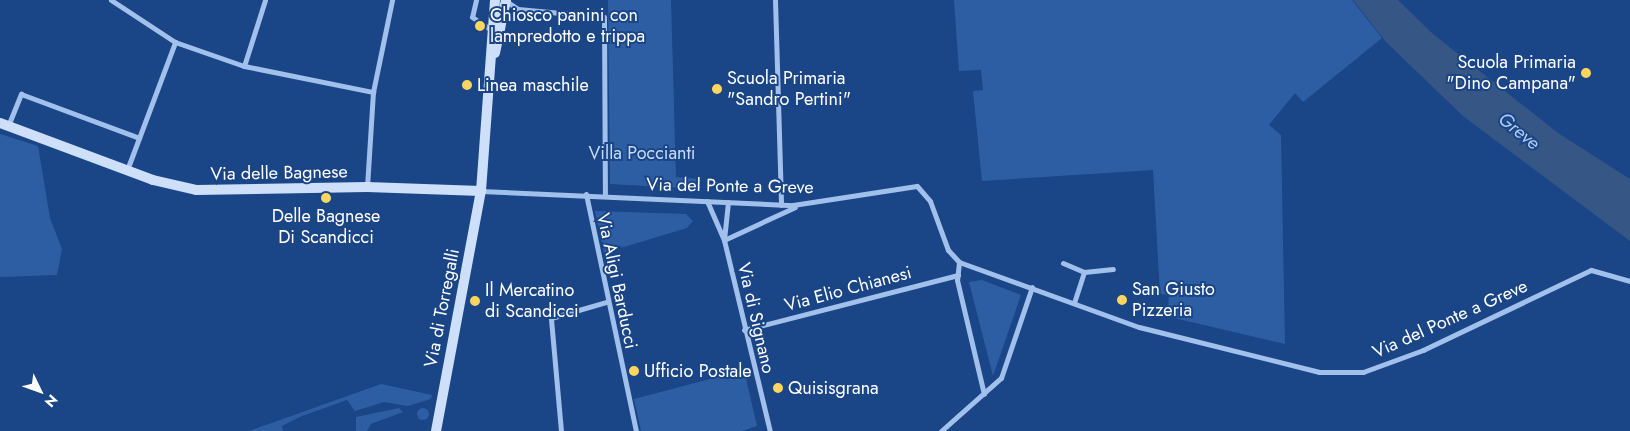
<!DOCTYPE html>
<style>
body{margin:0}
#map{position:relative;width:1630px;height:431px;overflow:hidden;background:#1a4586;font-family:Jost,sans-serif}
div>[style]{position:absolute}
.green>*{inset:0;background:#2d5ea4}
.round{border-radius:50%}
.water>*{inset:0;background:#365786}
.minor>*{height:5px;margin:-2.5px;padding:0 2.5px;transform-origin:2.5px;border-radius:2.5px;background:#a2c0ec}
.secondary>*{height:10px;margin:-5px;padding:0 5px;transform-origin:5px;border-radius:5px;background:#cedff9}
.dots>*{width:14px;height:14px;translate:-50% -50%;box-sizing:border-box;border:2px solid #1a4586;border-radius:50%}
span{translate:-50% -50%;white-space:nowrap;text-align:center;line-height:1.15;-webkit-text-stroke:4px #1a4586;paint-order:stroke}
.poi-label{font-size:18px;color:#fff}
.left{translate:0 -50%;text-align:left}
.right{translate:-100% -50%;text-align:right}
.park-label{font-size:18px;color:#c7dcf9}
.street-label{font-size:18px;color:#fff}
.water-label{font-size:19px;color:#adcbf3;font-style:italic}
.north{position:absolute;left:15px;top:366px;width:50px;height:50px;-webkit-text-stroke:4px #1a4586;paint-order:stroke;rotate:132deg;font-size:14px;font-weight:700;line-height:20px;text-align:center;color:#fff}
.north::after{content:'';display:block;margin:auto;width:18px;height:22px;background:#fff;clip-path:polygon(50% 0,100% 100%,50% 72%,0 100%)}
</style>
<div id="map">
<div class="green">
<div style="clip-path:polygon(608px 0,671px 0,676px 177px,699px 179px,701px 189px,610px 184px)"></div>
<div style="clip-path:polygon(954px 0,1352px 0,1382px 38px,1303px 102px,1295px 93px,1269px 125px,1281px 135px,1285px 344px,1157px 314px,1157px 307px,1168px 307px,1169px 295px,1160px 294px,1153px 170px,982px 181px,973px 91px,983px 90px,981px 70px,959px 71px)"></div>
<div style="clip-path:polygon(0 134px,38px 146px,50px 218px,62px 249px,57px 275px,0 277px)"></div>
<div style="clip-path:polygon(595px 211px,686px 214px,693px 221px,687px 228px,604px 253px)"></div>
<div style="clip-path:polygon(982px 280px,1021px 295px,993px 376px,969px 282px)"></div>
<div style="clip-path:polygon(744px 370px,757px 426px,742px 431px,641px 431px,634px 399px)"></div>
<div style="clip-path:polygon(381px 384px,432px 395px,431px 399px,408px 406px,384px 402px,355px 411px,347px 400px,302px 416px,282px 426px,283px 431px,249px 431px)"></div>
<div class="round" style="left:417px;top:408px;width:12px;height:12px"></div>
<div style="clip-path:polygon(399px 408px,403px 412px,371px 424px,367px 431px,356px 431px,356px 417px)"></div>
</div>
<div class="water">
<div style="clip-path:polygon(1353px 0,1398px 0,1433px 34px,1558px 133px,1630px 179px,1630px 241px,1463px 116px,1386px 42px)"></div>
</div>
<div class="minor">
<div style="left:111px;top:0;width:77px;rotate:33.3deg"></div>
<div style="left:175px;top:42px;width:73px;rotate:19.2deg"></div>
<div style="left:244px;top:66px;width:132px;rotate:11.4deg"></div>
<div style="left:476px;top:0;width:17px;rotate:103deg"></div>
<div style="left:472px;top:17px;width:22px;rotate:34deg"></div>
<div style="left:775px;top:0;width:205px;rotate:88.3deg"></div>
<div style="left:506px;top:1px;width:14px;rotate:34deg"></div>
<div style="left:518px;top:9px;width:86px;rotate:5.3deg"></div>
<div style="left:604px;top:17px;width:177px;rotate:89.7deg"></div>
<div style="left:244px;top:66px;width:69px;rotate:-72.3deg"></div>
<div style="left:8px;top:126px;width:35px;rotate:-68deg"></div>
<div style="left:21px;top:94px;width:126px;rotate:20.4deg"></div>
<div style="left:127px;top:170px;width:137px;rotate:-69.4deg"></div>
<div style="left:367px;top:187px;width:95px;rotate:-86.4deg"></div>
<div style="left:373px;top:92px;width:94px;rotate:-78.3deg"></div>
<div style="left:481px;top:191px;width:312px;rotate:2.6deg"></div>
<div style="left:793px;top:205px;width:125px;rotate:-8.7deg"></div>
<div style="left:917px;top:186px;width:20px;rotate:49deg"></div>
<div style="left:930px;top:201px;width:52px;rotate:69.8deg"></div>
<div style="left:948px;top:250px;width:16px;rotate:47deg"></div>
<div style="left:959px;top:262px;width:191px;rotate:19.9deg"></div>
<div style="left:1139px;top:327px;width:186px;rotate:14deg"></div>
<div style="left:1319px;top:372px;width:44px"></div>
<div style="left:1363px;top:372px;width:64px;rotate:-20.1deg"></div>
<div style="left:1423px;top:350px;width:186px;rotate:-25.5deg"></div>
<div style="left:1591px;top:270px;width:41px;rotate:15.8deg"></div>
<div style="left:586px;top:194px;width:242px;rotate:78.1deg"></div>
<div style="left:707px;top:201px;width:43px;rotate:66.4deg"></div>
<div style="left:724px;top:240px;width:196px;rotate:76.5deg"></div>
<div style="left:724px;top:240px;width:78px;rotate:-24.9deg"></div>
<div style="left:724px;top:240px;width:38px;rotate:-84deg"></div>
<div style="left:959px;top:262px;width:18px;rotate:96deg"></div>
<div style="left:957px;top:280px;width:117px;rotate:76.7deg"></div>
<div style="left:1063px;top:263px;width:23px;rotate:23deg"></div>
<div style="left:1084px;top:272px;width:32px;rotate:108deg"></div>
<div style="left:1084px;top:272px;width:29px;rotate:-6deg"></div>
<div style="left:744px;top:330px;width:221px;rotate:-14.4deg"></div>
<div style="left:561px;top:431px;width:113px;rotate:-95.1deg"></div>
<div style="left:551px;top:318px;width:57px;rotate:-16.2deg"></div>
<div style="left:941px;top:431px;width:80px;rotate:-41.5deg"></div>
<div style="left:1001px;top:378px;width:96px;rotate:-71.2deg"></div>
</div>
<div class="secondary">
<div style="left:495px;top:53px;width:54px;rotate:-78.3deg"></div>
<div style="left:0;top:123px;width:163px;rotate:20.4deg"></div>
<div style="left:153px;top:180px;width:44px;rotate:13.1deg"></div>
<div style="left:196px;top:190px;width:171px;rotate:-1deg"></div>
<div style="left:367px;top:187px;width:114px;rotate:2deg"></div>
<div style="left:436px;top:431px;width:244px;rotate:-79.4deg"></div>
<div style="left:481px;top:191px;width:192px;rotate:-85.8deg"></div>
</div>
<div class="dots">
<div style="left:480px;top:26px;background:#fed65e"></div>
<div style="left:1586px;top:73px;background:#fed65e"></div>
<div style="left:467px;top:85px;background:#fed65e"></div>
<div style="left:717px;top:89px;background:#fed65e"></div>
<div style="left:326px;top:198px;background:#fed65e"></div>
<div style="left:1122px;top:300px;background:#fed65e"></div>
<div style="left:475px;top:301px;background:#fed65e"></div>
<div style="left:634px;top:371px;background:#fed65e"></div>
<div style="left:778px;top:388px;background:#fed65e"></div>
</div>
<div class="poi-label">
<span class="left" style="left:490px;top:26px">Chiosco panini con<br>lampredotto e trippa</span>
<span class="right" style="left:1576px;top:73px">Scuola Primaria<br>"Dino Campana"</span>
<span class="left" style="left:727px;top:89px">Scuola Primaria<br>"Sandro Pertini"</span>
<span class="left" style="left:477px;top:85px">Linea maschile</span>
<span style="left:326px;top:227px">Delle Bagnese<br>Di Scandicci</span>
<span class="left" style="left:1132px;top:300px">San Giusto<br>Pizzeria</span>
<span class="left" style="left:485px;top:301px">Il Mercatino<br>di Scandicci</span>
<span class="left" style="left:644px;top:371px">Ufficio Postale</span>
<span class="left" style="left:788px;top:388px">Quisisgrana</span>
</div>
<div class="park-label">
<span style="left:642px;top:153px">Villa Poccianti</span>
</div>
<div class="street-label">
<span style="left:279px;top:173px;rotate:-1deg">Via delle Bagnese</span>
<span style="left:730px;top:186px;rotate:1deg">Via del Ponte a Greve</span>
<span style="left:617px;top:281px;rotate:78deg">Via Aligi Barducci</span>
<span style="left:848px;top:289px;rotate:-15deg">Via Elio Chianesi</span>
<span style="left:442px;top:308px;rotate:-79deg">Via di Torregalli</span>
<span style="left:756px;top:318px;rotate:77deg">Via di Signano</span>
<span style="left:1450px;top:319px;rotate:-24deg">Via del Ponte a Greve</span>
</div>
<div class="water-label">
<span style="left:1519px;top:131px;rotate:39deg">Greve</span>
</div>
<div class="north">N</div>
</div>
